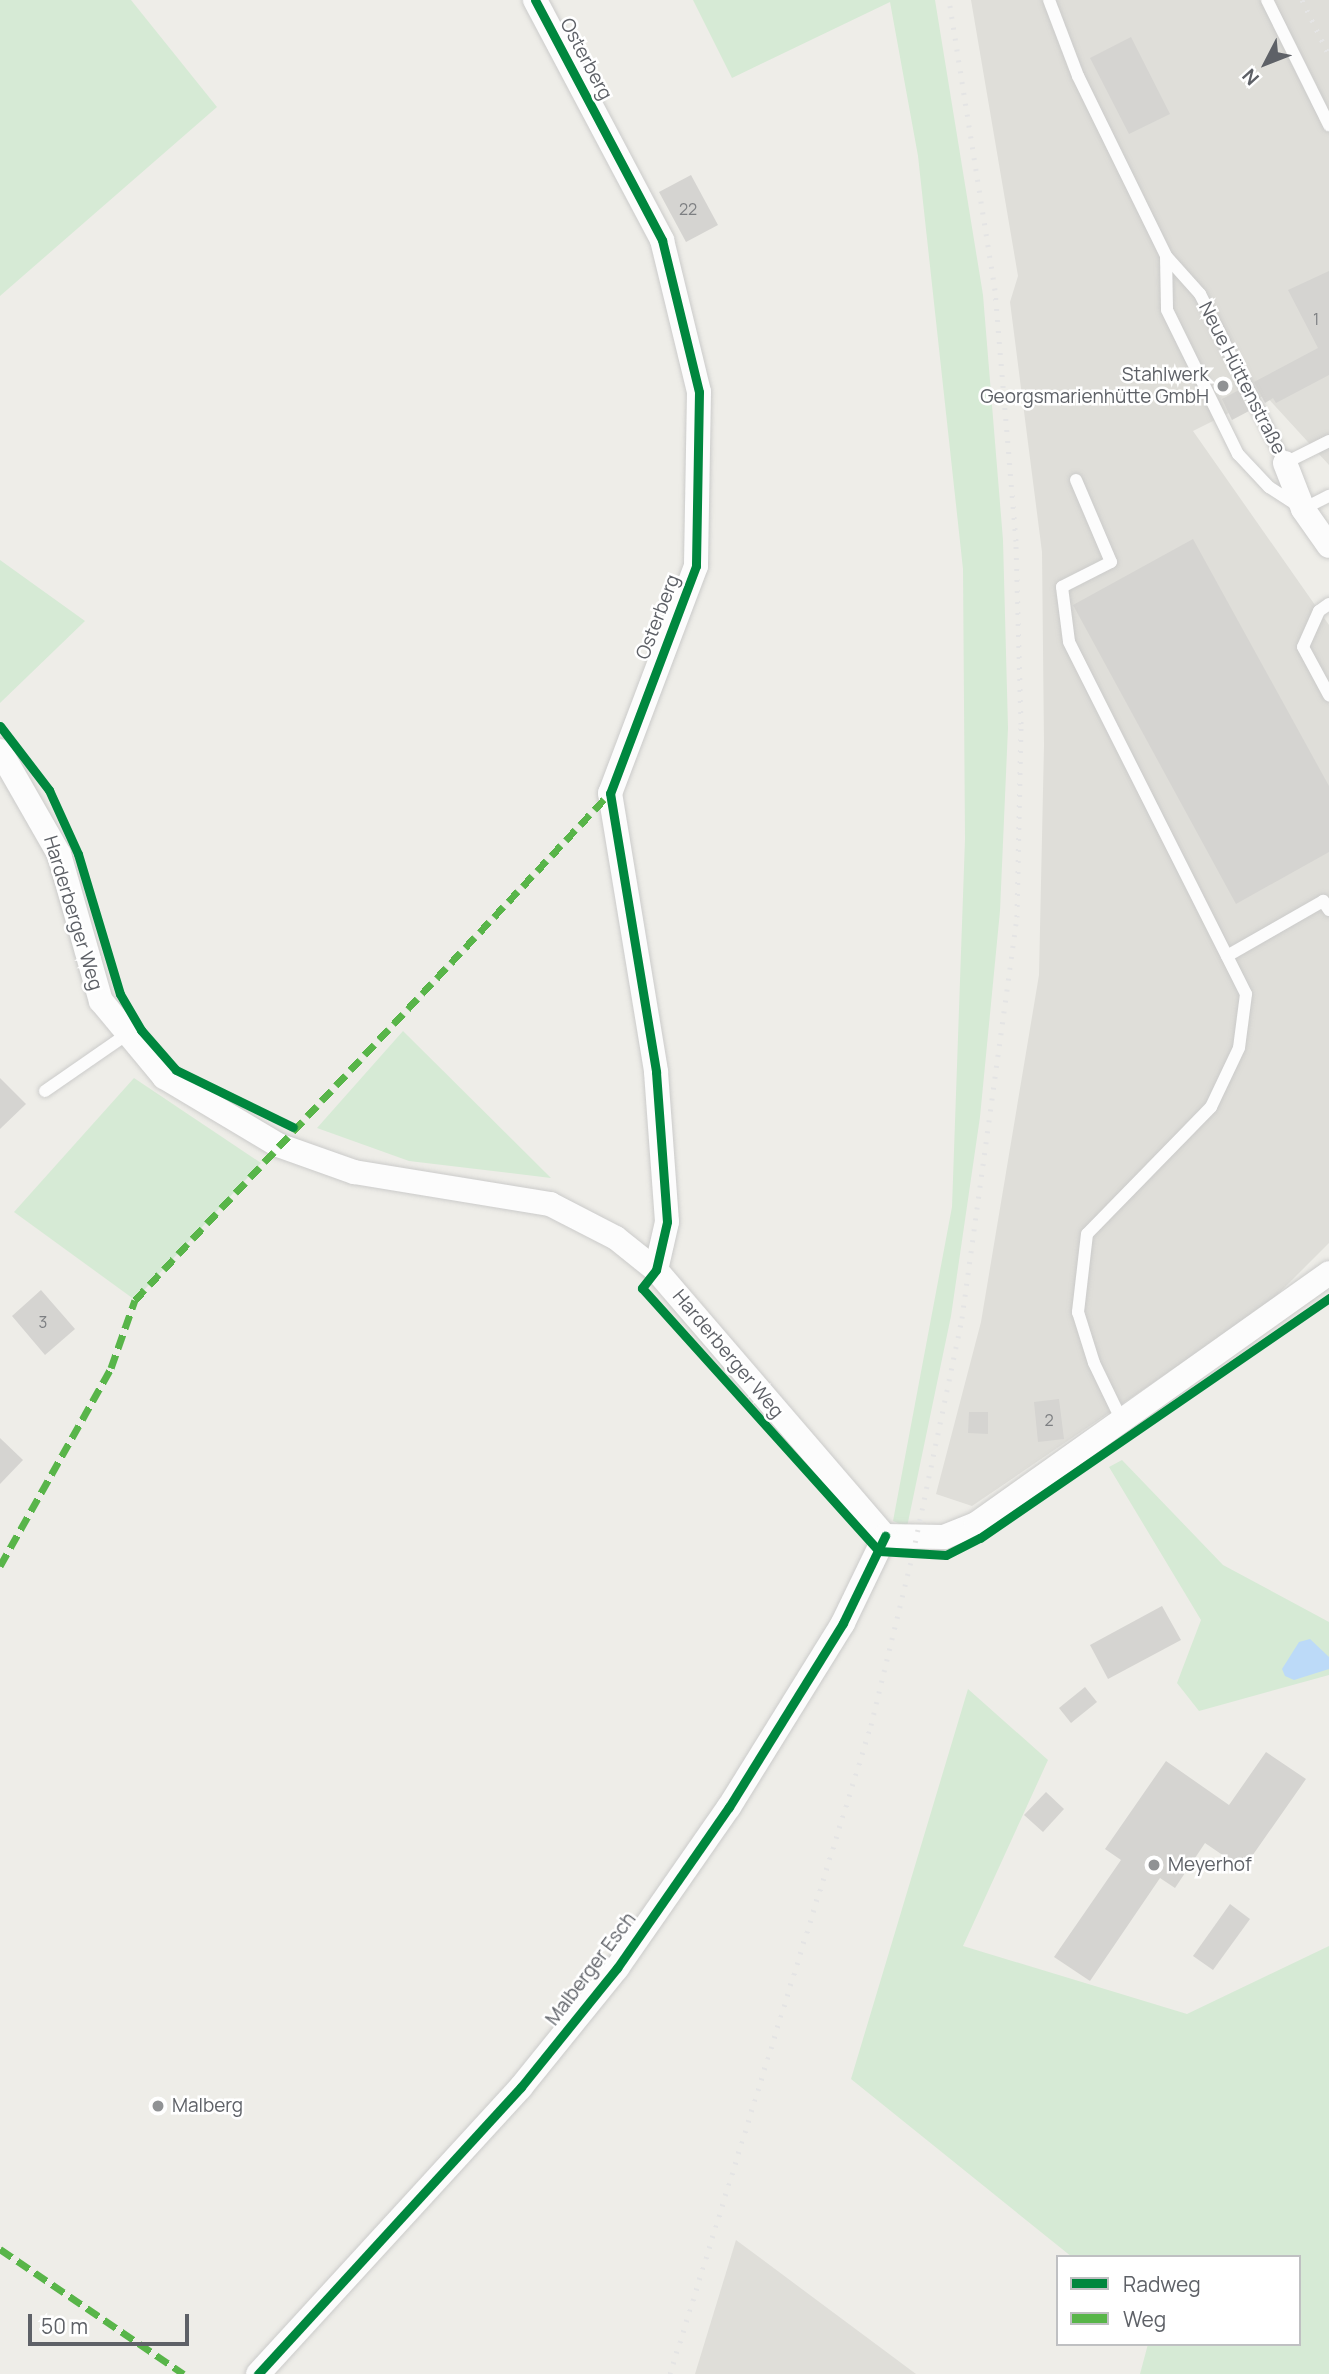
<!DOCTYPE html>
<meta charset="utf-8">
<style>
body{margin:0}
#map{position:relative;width:1329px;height:2374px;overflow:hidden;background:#eeede8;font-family:Manrope,sans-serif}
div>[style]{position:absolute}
.industrial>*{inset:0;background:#dfded9}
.green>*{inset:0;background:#d6ead5}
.water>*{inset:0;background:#bcdaf8}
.building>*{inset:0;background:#d5d4d1}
.roads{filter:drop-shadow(0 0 2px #cbcbca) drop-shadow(0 0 2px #cbcbca)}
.service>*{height:12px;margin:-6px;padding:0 6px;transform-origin:6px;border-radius:6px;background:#fcfcfc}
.minor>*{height:24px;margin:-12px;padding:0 12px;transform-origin:12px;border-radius:12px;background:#fcfcfc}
.rail>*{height:5px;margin-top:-2.5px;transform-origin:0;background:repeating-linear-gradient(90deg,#e4e4e4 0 2px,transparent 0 11px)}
.quiet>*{height:7px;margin-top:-3.5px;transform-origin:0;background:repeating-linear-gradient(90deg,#58b549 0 14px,transparent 0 21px)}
.cycleway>*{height:9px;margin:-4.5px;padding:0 4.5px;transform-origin:4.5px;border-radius:4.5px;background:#00873e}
.dots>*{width:19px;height:19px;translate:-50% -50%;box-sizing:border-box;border:4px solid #fff;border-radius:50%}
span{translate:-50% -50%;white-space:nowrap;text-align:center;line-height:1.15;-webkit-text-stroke:5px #fff;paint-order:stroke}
.number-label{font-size:16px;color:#7d7f82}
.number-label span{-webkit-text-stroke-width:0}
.street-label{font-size:19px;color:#5e6167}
.poi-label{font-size:19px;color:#5e6167}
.right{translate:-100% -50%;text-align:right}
.left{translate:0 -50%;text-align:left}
.legend{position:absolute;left:1056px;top:2255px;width:245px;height:91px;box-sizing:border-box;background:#fff;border:2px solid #bfc0c2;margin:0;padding:9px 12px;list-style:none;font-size:21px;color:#5e6167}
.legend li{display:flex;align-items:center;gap:14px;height:35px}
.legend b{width:35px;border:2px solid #bfc0c2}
.north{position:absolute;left:1231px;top:28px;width:70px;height:70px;-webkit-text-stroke:5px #fff;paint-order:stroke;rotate:228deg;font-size:19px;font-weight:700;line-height:28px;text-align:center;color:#5e6167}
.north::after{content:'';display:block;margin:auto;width:24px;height:32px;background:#5e6167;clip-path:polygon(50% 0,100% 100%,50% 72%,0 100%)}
.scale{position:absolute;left:28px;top:2314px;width:161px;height:32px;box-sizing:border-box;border:4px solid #5e6167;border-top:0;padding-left:9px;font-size:21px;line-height:24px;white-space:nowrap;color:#5e6167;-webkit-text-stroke:5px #fff;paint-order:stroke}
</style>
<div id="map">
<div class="industrial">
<div style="clip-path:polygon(971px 0,1329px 0,1329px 465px,1265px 395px,1193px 431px,1329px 625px,1329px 1243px,1266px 1306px,972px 1506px,936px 1494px,981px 1322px,1039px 975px,1044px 745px,1042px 552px,1010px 302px,1018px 276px)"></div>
<div style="clip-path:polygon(736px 2240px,916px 2374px,695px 2374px)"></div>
</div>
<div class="green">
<div style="clip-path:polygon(0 0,131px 0,217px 107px,0 296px)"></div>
<div style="clip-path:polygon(693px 0,935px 0,983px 295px,1003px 540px,1008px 728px,1000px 911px,980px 1117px,951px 1316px,907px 1527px,893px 1521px,952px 1207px,965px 839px,963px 569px,918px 156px,890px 2px,732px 78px)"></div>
<div style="clip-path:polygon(0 560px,85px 621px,0 703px)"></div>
<div style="clip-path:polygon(403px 1031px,551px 1178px,409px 1161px,317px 1128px)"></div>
<div style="clip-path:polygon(134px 1078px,261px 1163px,135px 1300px,14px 1212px)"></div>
<div style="clip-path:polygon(1122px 1460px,1223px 1565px,1329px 1622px,1329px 1675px,1199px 1711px,1177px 1683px,1201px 1620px,1109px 1467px)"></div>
<div style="clip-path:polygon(968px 1689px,1048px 1760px,963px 1946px,1187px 2014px,1329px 1946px,1329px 2374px,1140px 2374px,1148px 2344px,1299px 2344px,1299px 2257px,1072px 2257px,851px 2079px)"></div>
</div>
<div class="water">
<div style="clip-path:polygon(1310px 1639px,1329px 1657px,1329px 1669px,1294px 1680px,1285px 1676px,1282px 1669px,1299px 1642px)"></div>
</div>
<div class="building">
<div style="clip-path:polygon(1131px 37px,1170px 114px,1129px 134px,1090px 58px)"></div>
<div style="clip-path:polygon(691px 175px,718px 225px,686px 242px,659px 192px)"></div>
<div style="clip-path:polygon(1329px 271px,1329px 375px,1276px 403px,1273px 398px,1265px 403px,1254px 382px,1318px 348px,1288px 290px)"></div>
<div style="clip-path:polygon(1239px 390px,1249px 411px,1232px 420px,1222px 399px)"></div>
<div style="clip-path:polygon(1193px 539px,1329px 786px,1329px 852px,1236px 904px,1073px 605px)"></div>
<div style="clip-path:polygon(0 1078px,26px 1104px,0 1129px)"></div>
<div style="clip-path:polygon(41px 1290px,75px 1329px,45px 1355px,12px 1316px)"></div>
<div style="clip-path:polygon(1059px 1399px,1064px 1439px,1038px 1442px,1034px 1402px)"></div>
<div style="clip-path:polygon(969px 1412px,988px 1412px,988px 1434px,968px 1433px)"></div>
<div style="clip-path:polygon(0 1438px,23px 1460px,0 1484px)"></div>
<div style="clip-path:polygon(1162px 1606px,1181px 1640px,1108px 1679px,1090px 1645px)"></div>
<div style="clip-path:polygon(1085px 1687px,1097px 1702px,1071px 1723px,1059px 1708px)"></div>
<div style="clip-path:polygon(1266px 1752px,1306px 1779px,1243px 1869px,1205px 1843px,1175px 1888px,1160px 1878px,1090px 1981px,1054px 1957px,1121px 1860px,1105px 1849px,1166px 1761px,1229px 1805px)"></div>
<div style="clip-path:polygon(1046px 1792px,1064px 1809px,1043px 1832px,1024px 1815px)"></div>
<div style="clip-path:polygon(1230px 1904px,1250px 1919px,1213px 1970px,1193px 1956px)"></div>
</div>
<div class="roads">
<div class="service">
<div style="left:1049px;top:0;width:81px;rotate:69.1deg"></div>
<div style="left:1078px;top:76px;width:200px;rotate:63.9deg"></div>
<div style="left:1166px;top:256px;width:51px;rotate:48.2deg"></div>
<div style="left:1200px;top:294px;width:189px;rotate:63.3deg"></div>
<div style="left:1285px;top:463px;width:49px;rotate:-26.6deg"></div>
<div style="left:1267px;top:0;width:140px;rotate:63.6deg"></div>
<div style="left:1166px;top:256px;width:54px;rotate:88.9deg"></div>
<div style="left:1167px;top:310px;width:161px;rotate:63.8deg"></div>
<div style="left:1238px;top:454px;width:45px;rotate:46.8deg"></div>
<div style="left:1269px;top:487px;width:40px;rotate:32.9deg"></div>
<div style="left:1303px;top:509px;width:29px;rotate:-27deg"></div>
<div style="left:1076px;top:480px;width:89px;rotate:66.9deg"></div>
<div style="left:1111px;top:562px;width:55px;rotate:153deg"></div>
<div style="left:1062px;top:587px;width:55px;rotate:82.7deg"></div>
<div style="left:1069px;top:642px;width:394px;rotate:63.3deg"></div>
<div style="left:1246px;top:994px;width:54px;rotate:97.4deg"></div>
<div style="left:1239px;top:1048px;width:65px;rotate:115.4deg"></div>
<div style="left:1211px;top:1107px;width:177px;rotate:134.3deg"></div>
<div style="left:1087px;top:1234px;width:79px;rotate:96.6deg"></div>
<div style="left:1078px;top:1312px;width:53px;rotate:72.6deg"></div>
<div style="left:1094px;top:1363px;width:67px;rotate:64.2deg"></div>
<div style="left:1329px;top:604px;width:12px;rotate:145deg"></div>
<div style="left:1319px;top:611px;width:39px;rotate:114deg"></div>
<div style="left:1303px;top:647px;width:55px;rotate:61.6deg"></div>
<div style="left:1227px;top:956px;width:111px;rotate:-29.8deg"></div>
<div style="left:1323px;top:901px;width:11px;rotate:56deg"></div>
<div style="left:45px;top:1091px;width:98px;rotate:-34.7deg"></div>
</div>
<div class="minor">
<div style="left:535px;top:0;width:272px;rotate:62.1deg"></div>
<div style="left:662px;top:240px;width:156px;rotate:76.3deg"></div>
<div style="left:699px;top:392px;width:174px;rotate:91deg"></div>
<div style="left:696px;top:566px;width:243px;rotate:110.7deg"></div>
<div style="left:610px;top:793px;width:283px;rotate:80.6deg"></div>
<div style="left:656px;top:1072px;width:150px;rotate:85.8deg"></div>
<div style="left:667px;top:1222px;width:49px;rotate:102.9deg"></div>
<div style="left:1285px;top:463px;width:49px;rotate:68.6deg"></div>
<div style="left:1303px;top:509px;width:45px;rotate:54.9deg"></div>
<div style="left:0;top:751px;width:119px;rotate:60.2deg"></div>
<div style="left:59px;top:854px;width:153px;rotate:74.1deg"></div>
<div style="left:101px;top:1001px;width:99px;rotate:50.3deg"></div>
<div style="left:164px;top:1077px;width:133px;rotate:30.8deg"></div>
<div style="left:278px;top:1145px;width:81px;rotate:19.6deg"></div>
<div style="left:354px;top:1172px;width:199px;rotate:9.3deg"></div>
<div style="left:550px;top:1204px;width:74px;rotate:27.3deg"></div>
<div style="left:616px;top:1238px;width:51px;rotate:38.7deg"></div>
<div style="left:656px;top:1270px;width:351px;rotate:49.3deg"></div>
<div style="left:885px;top:1536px;width:59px;rotate:1deg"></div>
<div style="left:944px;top:1537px;width:35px;rotate:-22deg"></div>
<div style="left:976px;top:1524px;width:433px;rotate:-35.4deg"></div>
<div style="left:258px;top:2374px;width:389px;rotate:-47.5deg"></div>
<div style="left:521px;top:2087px;width:153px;rotate:-51.1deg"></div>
<div style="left:617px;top:1968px;width:196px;rotate:-55.2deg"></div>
<div style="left:729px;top:1807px;width:216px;rotate:-58.2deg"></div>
<div style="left:843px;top:1623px;width:97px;rotate:-64.2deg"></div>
</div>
</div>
<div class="rail">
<div style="left:1302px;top:0;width:61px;rotate:63.9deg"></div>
<div style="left:670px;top:2374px;width:679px;rotate:-72.79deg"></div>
<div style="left:871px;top:1725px;width:177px;rotate:-76.3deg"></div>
<div style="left:913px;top:1553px;width:240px;rotate:-78.2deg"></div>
<div style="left:962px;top:1318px;width:405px;rotate:-82.2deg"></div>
<div style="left:1017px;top:917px;width:193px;rotate:-88.8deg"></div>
<div style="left:1021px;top:724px;width:183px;rotate:-91.6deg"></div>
<div style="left:1016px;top:541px;width:252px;rotate:-94.8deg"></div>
<div style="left:995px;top:290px;width:294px;rotate:-99deg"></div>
</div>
<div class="quiet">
<div style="left:0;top:1566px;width:227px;rotate:-60.7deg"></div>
<div style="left:111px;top:1368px;width:72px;rotate:-70.6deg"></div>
<div style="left:135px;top:1300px;width:695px;rotate:-46.87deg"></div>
<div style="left:0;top:2249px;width:222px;rotate:34.2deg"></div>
</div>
<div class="cycleway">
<div style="left:535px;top:0;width:272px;rotate:62.1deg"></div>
<div style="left:662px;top:240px;width:156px;rotate:76.3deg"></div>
<div style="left:699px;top:392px;width:174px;rotate:91deg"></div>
<div style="left:696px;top:566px;width:243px;rotate:110.7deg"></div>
<div style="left:610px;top:793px;width:283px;rotate:80.6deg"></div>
<div style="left:656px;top:1072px;width:150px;rotate:85.8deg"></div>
<div style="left:667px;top:1222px;width:49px;rotate:102.9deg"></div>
<div style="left:656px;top:1270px;width:23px;rotate:128deg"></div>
<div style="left:642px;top:1288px;width:354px;rotate:48deg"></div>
<div style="left:879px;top:1551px;width:67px;rotate:3.4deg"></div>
<div style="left:946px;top:1555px;width:38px;rotate:-27deg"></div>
<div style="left:980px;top:1538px;width:424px;rotate:-34.5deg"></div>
<div style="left:0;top:726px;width:81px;rotate:52.6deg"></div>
<div style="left:49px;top:790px;width:70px;rotate:65.6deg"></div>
<div style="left:78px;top:854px;width:146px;rotate:73.3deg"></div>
<div style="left:120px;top:994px;width:42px;rotate:59.7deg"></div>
<div style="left:141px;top:1030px;width:53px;rotate:48.8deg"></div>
<div style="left:176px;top:1070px;width:130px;rotate:26deg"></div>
<div style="left:258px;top:2374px;width:389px;rotate:-47.5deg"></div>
<div style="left:521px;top:2087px;width:153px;rotate:-51.1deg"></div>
<div style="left:617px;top:1968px;width:196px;rotate:-55.2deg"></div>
<div style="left:729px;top:1807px;width:216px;rotate:-58.2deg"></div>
<div style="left:843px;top:1623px;width:97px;rotate:-64.2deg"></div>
</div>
<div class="dots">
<div style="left:1223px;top:386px;background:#909294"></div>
<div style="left:1154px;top:1865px;background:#909294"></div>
<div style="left:158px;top:2106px;background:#909294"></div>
</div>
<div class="number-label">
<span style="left:688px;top:209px">22</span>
<span style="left:1316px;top:319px">1</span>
<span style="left:43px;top:1322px">3</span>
<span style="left:1049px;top:1420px">2</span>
</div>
<div class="street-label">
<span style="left:586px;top:59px;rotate:62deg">Osterberg</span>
<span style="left:1242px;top:378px;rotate:63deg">Neue Hüttenstraße</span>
<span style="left:658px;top:617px;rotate:-69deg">Osterberg</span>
<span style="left:73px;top:913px;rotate:73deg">Harderberger Weg</span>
<span style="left:728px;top:1354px;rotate:50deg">Harderberger Weg</span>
<span style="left:591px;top:1969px;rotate:-53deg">Malberger Esch</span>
</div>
<div class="poi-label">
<span class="right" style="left:1209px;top:386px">Stahlwerk<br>Georgsmarienhütte GmbH</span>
<span class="left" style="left:1168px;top:1865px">Meyerhof</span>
<span class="left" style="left:172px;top:2106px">Malberg</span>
</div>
<ul class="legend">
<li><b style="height:9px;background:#00873e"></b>Radweg</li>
<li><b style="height:9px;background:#58b549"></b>Weg</li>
</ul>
<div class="north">N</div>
<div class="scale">50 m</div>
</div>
